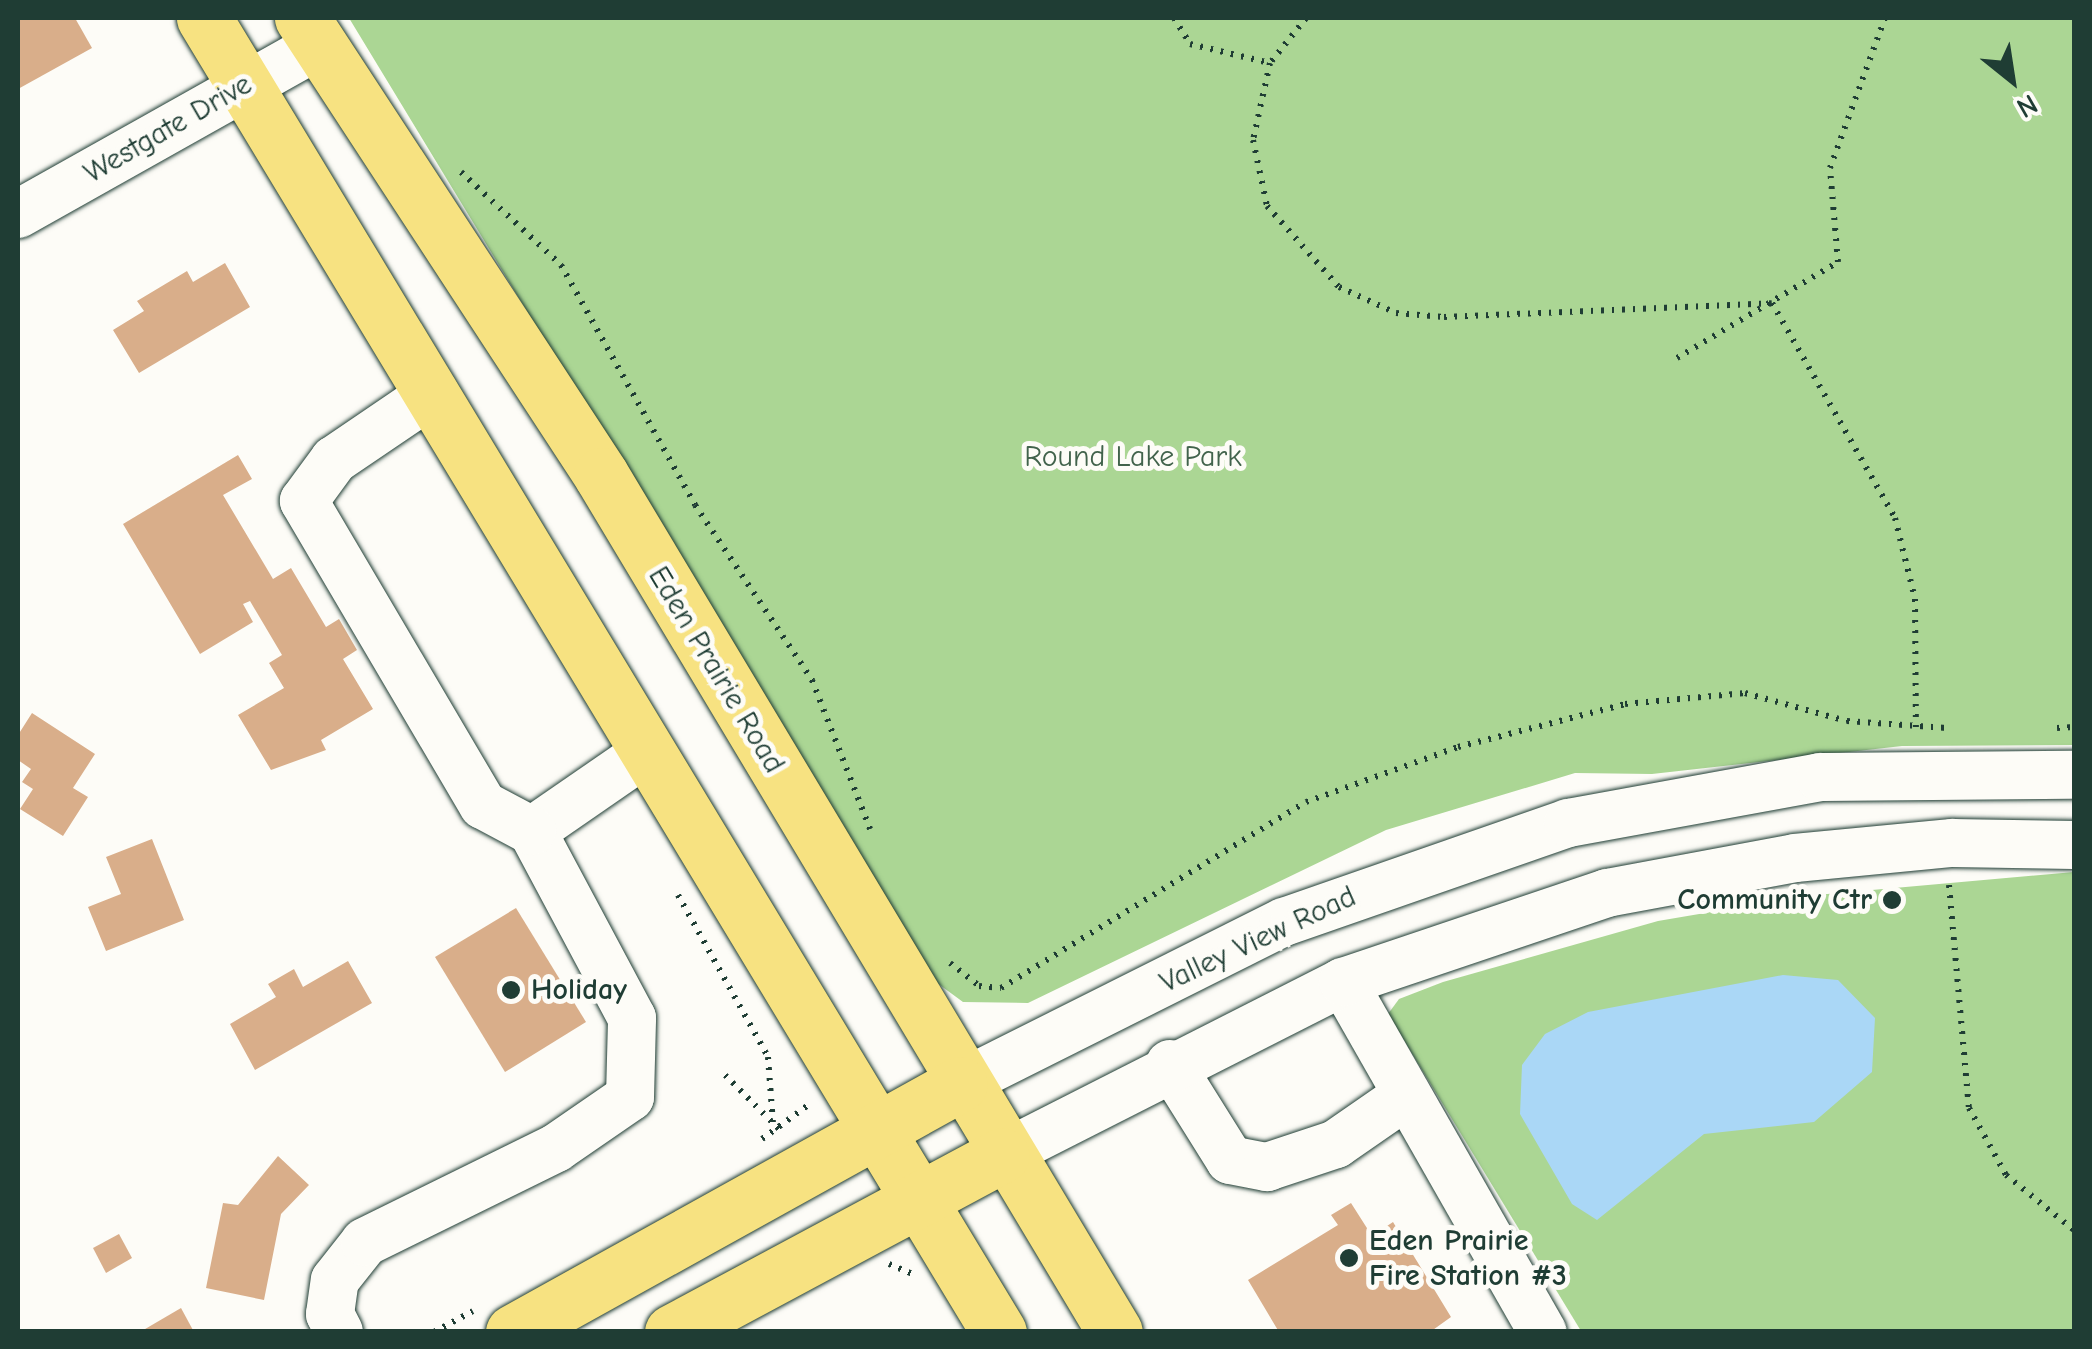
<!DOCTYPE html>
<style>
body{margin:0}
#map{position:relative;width:2092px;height:1349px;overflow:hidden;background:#fdfcf7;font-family:"Comic Neue",sans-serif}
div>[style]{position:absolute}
.green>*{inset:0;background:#abd694}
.water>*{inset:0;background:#aad7f6}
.building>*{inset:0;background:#d9ae8a}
.path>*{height:6px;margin-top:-3px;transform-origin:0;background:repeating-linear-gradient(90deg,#1f3d34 0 2.5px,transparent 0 10.5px)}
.roads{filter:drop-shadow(0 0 2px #1f3d34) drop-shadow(0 0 2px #1f3d34)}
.minor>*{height:48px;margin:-24px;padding:0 24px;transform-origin:24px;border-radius:24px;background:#fdfcf7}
.major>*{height:55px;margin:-27.5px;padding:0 27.5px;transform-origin:27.5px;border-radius:27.5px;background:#f7e281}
.dots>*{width:28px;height:28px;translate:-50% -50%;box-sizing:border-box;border:5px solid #fdfcf7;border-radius:50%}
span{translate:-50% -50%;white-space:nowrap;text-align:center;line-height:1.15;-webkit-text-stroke:10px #fdfcf7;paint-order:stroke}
.street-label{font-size:30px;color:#1f3d34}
.park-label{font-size:30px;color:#42634c}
.poi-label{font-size:30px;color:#1f3d34;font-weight:700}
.right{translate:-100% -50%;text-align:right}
.left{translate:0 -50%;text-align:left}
.frame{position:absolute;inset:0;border:20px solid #1f3d34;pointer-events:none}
.north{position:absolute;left:1962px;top:30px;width:100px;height:100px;-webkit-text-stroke:8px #fdfcf7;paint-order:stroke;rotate:150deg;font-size:28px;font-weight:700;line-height:40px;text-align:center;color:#1f3d34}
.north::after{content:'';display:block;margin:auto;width:35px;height:45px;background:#1f3d34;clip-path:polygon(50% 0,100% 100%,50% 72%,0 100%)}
</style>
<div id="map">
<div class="green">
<div style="clip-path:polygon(349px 18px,2074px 18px,2074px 745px,1902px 746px,1652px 774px,1575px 773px,1386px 830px,1028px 1003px,963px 1002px,933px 980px)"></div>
<div style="clip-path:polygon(2074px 872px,2074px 1331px,1581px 1331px,1388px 1014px,1399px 999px,1443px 982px,1658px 921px,1805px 896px)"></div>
</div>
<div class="water">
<div style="clip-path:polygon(1783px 975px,1838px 980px,1875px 1018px,1872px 1072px,1814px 1122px,1704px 1134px,1597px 1220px,1572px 1204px,1520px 1114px,1522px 1065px,1545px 1034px,1588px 1012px)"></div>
</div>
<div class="building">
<div style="clip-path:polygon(18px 18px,75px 18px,92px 48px,18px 89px)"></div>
<div style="clip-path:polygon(225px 263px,250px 307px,139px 373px,113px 330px,144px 311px,137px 301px,187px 271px,193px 282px)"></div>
<div style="clip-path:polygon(238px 455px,252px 479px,223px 495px,273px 579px,291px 568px,326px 627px,339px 619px,357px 650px,343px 659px,373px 709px,321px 740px,326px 750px,271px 770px,238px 715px,284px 688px,269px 663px,282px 655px,250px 601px,243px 604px,253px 622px,200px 654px,123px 524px)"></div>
<div style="clip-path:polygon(32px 713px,95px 754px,73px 788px,88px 797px,63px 836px,20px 809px,33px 789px,22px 782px,31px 769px,18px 760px,18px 735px)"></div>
<div style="clip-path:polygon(152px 839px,184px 920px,106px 951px,88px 907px,121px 894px,106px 857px)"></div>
<div style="clip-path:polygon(516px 908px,586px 1022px,505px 1072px,435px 957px)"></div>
<div style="clip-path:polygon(348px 961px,372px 1003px,255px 1070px,230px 1024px,276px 997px,268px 984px,294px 969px,303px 987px)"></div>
<div style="clip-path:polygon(278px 1156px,309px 1185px,281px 1214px,264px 1300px,206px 1288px,223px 1203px,238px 1205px)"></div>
<div style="clip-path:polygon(1351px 1203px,1372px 1236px,1393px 1222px,1451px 1317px,1430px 1332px,1279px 1332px,1248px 1280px,1338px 1225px,1331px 1215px)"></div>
<div style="clip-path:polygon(119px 1234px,132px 1258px,106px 1273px,93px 1248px)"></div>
<div style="clip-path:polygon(181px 1308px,194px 1332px,140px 1332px)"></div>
</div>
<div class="path">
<div style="left:1174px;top:18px;width:31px;rotate:58deg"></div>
<div style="left:1190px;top:44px;width:82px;rotate:13.4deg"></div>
<div style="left:1306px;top:18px;width:58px;rotate:128.7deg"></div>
<div style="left:1270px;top:63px;width:79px;rotate:102.4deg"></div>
<div style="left:1253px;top:140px;width:67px;rotate:78deg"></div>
<div style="left:1267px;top:206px;width:108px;rotate:48.4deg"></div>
<div style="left:1339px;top:287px;width:63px;rotate:24.5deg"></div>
<div style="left:1396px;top:313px;width:48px;rotate:4.8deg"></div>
<div style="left:1444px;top:317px;width:328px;rotate:-2.4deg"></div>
<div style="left:461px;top:172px;width:137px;rotate:42.9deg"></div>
<div style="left:561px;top:265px;width:275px;rotate:60.8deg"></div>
<div style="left:695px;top:505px;width:211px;rotate:56.2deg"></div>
<div style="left:812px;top:680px;width:160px;rotate:68.7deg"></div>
<div style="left:1772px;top:303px;width:248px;rotate:60.2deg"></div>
<div style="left:1895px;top:518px;width:83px;rotate:76.1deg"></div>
<div style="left:1915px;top:599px;width:128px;rotate:89.6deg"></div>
<div style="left:1677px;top:358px;width:187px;rotate:-30.8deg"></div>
<div style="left:1838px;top:262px;width:94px;rotate:-94.9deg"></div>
<div style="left:1830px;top:168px;width:160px;rotate:-69.9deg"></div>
<div style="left:2057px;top:728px;width:17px;rotate:-3deg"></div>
<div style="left:1949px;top:885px;width:224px;rotate:84.9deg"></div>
<div style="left:1969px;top:1108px;width:77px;rotate:61.1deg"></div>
<div style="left:2006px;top:1175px;width:87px;rotate:39deg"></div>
<div style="left:678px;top:895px;width:185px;rotate:60.9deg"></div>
<div style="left:768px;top:1057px;width:67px;rotate:85.7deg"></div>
<div style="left:950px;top:963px;width:37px;rotate:38deg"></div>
<div style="left:979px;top:986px;width:22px;rotate:5deg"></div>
<div style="left:1001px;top:988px;width:357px;rotate:-31.4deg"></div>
<div style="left:1306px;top:802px;width:162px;rotate:-19.9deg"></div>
<div style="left:1458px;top:747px;width:172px;rotate:-14.4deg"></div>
<div style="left:1625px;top:704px;width:121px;rotate:-5.2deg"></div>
<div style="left:1745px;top:693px;width:106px;rotate:15.4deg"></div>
<div style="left:1847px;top:721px;width:100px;rotate:4deg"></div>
<div style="left:725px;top:1075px;width:83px;rotate:45deg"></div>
<div style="left:762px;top:1139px;width:61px;rotate:-36.3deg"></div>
<div style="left:889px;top:1264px;width:25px;rotate:23deg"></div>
<div style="left:434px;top:1332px;width:44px;rotate:-28.3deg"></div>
</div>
<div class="roads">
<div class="minor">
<div style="left:18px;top:214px;width:345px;rotate:-29.3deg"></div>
<div style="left:532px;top:831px;width:141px;rotate:-34.6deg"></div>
<div style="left:1343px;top:982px;width:403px;rotate:60.3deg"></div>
<div style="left:1170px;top:1064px;width:113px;rotate:58deg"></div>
<div style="left:1230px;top:1160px;width:38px;rotate:11deg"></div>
<div style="left:1267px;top:1167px;width:73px;rotate:-18.4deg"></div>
<div style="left:1336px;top:1144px;width:83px;rotate:-34.7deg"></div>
<div style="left:960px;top:1084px;width:362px;rotate:-26.6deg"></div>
<div style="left:1284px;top:922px;width:301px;rotate:-19.2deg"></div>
<div style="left:1568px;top:823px;width:256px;rotate:-10.3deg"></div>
<div style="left:1820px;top:777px;width:254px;rotate:-0.5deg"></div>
<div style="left:1002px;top:1155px;width:382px;rotate:-26.9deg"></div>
<div style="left:1343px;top:982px;width:279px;rotate:-18.6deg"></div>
<div style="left:1607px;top:893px;width:191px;rotate:-10.5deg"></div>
<div style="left:1795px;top:858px;width:158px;rotate:-5.5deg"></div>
<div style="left:1952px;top:843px;width:122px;rotate:0.9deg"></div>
<div style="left:339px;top:1332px;width:20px;rotate:-117deg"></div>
<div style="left:330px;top:1314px;width:34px;rotate:-82deg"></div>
<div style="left:335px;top:1280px;width:48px;rotate:-51.7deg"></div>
<div style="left:365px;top:1242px;width:213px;rotate:-26.2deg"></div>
<div style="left:556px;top:1148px;width:90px;rotate:-34.6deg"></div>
<div style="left:630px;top:1097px;width:79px;rotate:-88.5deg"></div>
<div style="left:632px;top:1018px;width:212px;rotate:-118.1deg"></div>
<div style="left:532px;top:831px;width:55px;rotate:-152deg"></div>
<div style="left:483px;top:805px;width:353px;rotate:-120.5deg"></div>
<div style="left:304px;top:501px;width:51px;rotate:-53.8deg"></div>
<div style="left:334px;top:460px;width:121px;rotate:-34.2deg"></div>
</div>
<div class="major">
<div style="left:204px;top:18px;width:1536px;rotate:58.83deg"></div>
<div style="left:302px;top:18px;width:546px;rotate:56.8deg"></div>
<div style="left:601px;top:475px;width:999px;rotate:59.05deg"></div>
<div style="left:513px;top:1332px;width:511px;rotate:-29.02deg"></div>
<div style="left:672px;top:1332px;width:374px;rotate:-28.2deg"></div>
</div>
</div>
<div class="dots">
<div style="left:1892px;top:900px;background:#1f3d34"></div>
<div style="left:511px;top:990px;background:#1f3d34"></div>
<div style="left:1349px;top:1258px;background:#1f3d34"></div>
</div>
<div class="street-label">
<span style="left:168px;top:129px;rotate:-30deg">Westgate Drive</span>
<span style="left:716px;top:670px;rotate:59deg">Eden Prairie Road</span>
<span style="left:1258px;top:940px;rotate:-25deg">Valley View Road</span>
</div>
<div class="park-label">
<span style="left:1133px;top:457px">Round Lake Park</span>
</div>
<div class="poi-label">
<span class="right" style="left:1872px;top:900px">Community Ctr</span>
<span class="left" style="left:531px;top:990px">Holiday</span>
<span class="left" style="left:1369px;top:1258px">Eden Prairie<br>Fire Station #3</span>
</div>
<div class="frame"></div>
<div class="north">N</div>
</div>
